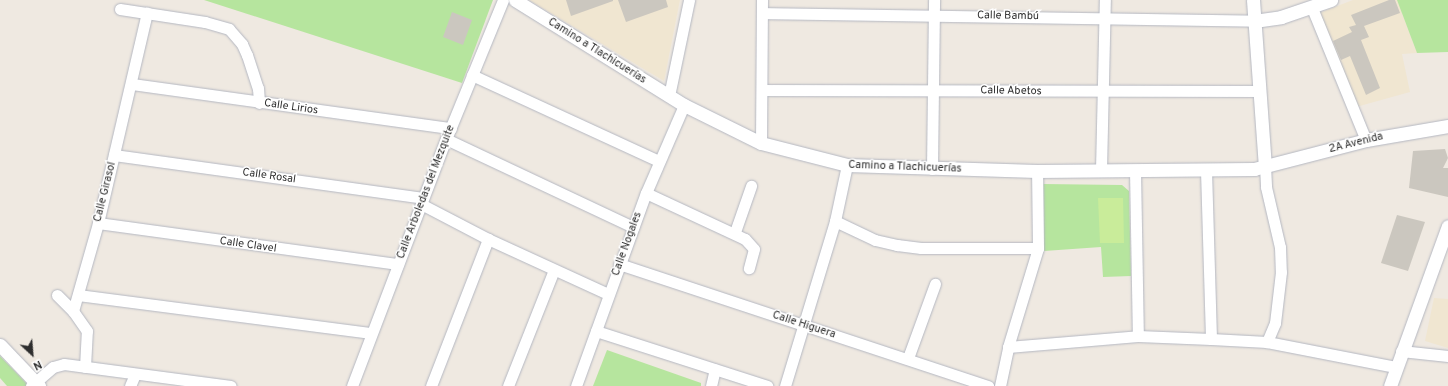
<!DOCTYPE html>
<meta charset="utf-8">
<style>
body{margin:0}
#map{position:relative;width:1448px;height:386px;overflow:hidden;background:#efe9e1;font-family:Overpass,sans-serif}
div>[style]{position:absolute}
.education>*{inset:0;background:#f0e6d1}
.green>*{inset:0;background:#b6e59e}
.pitch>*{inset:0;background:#c9ec9a}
.building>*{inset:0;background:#cbc7bf}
.roads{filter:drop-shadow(0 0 1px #b4b7c1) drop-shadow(0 0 1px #b4b7c1)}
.minor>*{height:11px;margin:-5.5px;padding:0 5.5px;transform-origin:5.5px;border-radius:5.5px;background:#fff}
.tertiary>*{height:13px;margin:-6.5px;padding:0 6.5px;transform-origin:6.5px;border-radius:6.5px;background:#fff}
span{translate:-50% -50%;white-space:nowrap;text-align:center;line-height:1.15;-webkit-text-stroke:3px #fff;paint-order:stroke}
.street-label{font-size:11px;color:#2e2e2e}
.north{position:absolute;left:12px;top:334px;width:40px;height:40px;-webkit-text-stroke:3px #fff;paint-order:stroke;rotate:154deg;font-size:11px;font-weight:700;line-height:16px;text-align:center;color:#2e2e2e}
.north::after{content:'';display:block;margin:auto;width:14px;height:18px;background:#2e2e2e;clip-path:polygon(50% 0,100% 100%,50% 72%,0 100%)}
</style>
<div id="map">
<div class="education">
<div style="clip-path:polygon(529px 0,680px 0,664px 81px)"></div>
<div style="clip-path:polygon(1353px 0,1397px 0,1417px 53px,1402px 54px,1410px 92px,1356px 107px,1319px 13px)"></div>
<div style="clip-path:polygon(1434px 298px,1448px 299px,1448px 348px,1425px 341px)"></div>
</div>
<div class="green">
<div style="clip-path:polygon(204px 0,493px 0,462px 83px)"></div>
<div style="clip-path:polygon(1397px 0,1448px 0,1448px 52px,1417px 53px)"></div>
<div style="clip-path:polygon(1043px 184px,1122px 185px,1129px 191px,1131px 276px,1103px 277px,1101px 247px,1044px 251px)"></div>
<div style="clip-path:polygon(607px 350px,701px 383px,701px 386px,593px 386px)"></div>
<div style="clip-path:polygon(0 356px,29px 386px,7px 386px,0 378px)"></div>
</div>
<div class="pitch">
<div style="clip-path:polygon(1098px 198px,1123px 198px,1124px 243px,1100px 243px)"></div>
</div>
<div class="building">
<div style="clip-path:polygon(566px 0,613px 0,613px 1px,571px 16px)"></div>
<div style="clip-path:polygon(618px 0,666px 0,668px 7px,626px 22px)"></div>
<div style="clip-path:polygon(1389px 0,1395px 0,1400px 13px,1364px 26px,1369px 37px,1361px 40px,1380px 88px,1366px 95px,1350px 56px,1341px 60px,1333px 41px,1352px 32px,1349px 27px,1356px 25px,1351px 15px)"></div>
<div style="clip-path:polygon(452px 12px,472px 20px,463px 45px,443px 37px)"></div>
<div style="clip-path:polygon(1445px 149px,1448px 158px,1443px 168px,1448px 168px,1448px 197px,1409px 188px,1413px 151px)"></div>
<div style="clip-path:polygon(1397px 215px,1425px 222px,1408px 271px,1381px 263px)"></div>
</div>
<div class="roads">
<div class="minor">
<div style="left:1312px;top:8px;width:143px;rotate:67.8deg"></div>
<div style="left:120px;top:9px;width:86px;rotate:8.7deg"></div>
<div style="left:205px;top:22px;width:25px;rotate:16deg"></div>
<div style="left:229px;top:29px;width:20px;rotate:49deg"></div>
<div style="left:242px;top:44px;width:12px;rotate:66deg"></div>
<div style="left:247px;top:55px;width:35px;rotate:72deg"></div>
<div style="left:258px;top:88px;width:15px;rotate:86deg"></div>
<div style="left:762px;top:13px;width:492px;rotate:0.9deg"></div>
<div style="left:472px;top:75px;width:206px;rotate:24.7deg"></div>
<div style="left:132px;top:84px;width:322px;rotate:7.9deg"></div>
<div style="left:762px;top:90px;width:498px;rotate:0.1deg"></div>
<div style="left:669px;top:96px;width:98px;rotate:-78.2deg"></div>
<div style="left:446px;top:139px;width:207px;rotate:25.2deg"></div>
<div style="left:761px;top:143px;width:143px;rotate:-89.6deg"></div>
<div style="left:114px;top:155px;width:312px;rotate:7.9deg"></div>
<div style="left:1265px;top:166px;width:21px;rotate:87deg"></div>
<div style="left:1266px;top:187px;width:62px;rotate:76.9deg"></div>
<div style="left:1280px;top:247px;width:25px;rotate:88deg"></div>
<div style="left:1281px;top:272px;width:51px;rotate:96.7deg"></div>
<div style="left:1275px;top:323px;width:21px;rotate:113deg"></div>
<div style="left:932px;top:169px;width:169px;rotate:-89.3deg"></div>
<div style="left:1101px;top:170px;width:170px;rotate:-88.7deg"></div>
<div style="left:1135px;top:170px;width:166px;rotate:89deg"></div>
<div style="left:1206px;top:170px;width:169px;rotate:88.3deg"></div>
<div style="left:646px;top:193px;width:109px;rotate:24.9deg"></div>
<div style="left:745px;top:239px;width:13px;rotate:48deg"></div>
<div style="left:754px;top:249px;width:20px;rotate:105deg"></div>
<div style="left:421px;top:204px;width:76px;rotate:27.6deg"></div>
<div style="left:488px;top:239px;width:132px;rotate:24.6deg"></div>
<div style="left:835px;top:221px;width:44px;rotate:25.4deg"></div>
<div style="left:875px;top:240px;width:23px;rotate:13deg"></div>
<div style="left:897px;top:245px;width:24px;rotate:7deg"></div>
<div style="left:921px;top:248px;width:117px"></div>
<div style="left:98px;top:223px;width:303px;rotate:7.8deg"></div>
<div style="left:735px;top:232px;width:49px;rotate:-70.8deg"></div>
<div style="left:619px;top:264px;width:389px;rotate:18.3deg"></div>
<div style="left:57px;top:295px;width:23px;rotate:45deg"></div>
<div style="left:78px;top:295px;width:296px;rotate:7.4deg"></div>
<div style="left:596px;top:331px;width:180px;rotate:17.8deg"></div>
<div style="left:1008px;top:347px;width:130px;rotate:-4.8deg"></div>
<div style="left:1138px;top:336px;width:73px;rotate:2.4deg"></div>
<div style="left:1211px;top:339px;width:56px;rotate:3.1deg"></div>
<div style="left:1267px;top:342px;width:131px;rotate:11deg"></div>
<div style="left:1401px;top:351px;width:47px;rotate:6.1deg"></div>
<div style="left:908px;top:358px;width:79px;rotate:-70deg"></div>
<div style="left:85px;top:367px;width:36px;rotate:-87deg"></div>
<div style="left:87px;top:331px;width:24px;rotate:-125deg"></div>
<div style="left:73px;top:311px;width:91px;rotate:-74.1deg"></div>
<div style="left:98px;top:223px;width:216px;rotate:-76.9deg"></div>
<div style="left:31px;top:386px;width:29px;rotate:-41deg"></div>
<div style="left:53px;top:367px;width:11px;rotate:-15deg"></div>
<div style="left:64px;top:364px;width:168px;rotate:7.5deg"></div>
<div style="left:130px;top:386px;width:13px;rotate:-67deg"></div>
<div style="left:352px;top:386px;width:264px;rotate:-69.2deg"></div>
<div style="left:446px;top:139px;width:150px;rotate:-67.7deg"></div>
<div style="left:431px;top:386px;width:158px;rotate:-68.8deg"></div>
<div style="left:508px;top:386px;width:125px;rotate:-68.4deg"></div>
<div style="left:576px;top:386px;width:205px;rotate:-70.1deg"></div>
<div style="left:646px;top:193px;width:96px;rotate:-66.6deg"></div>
<div style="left:711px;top:386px;width:17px;rotate:-77deg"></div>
<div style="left:785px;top:386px;width:172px;rotate:-73.1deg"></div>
<div style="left:835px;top:221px;width:57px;rotate:-77.9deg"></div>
<div style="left:1000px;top:386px;width:40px;rotate:-78deg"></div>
<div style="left:1008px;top:347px;width:103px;rotate:-73.1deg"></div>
<div style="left:1038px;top:248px;width:77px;rotate:-90.7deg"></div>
</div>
<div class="tertiary">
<div style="left:515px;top:0;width:199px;rotate:31.9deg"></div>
<div style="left:684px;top:105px;width:86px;rotate:26.3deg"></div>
<div style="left:761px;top:143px;width:89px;rotate:14.3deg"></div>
<div style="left:847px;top:165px;width:190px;rotate:1.8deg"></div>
<div style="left:1037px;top:171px;width:217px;rotate:-0.5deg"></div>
<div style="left:1254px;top:169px;width:116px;rotate:-14.5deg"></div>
<div style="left:1366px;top:140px;width:83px;rotate:-9.7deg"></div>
<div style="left:1253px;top:0;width:166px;rotate:85.9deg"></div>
<div style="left:1254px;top:21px;width:27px;rotate:-8deg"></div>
<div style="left:1281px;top:17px;width:53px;rotate:-18.8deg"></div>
<div style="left:0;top:345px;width:57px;rotate:46.4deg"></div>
<div style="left:1390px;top:386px;width:170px;rotate:-70.1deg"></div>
</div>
</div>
<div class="street-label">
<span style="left:1008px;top:16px;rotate:1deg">Calle Bambú</span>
<span style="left:597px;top:51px;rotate:32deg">Camino a Tlachicuerías</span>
<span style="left:1011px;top:91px;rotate:1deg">Calle Abetos</span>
<span style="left:291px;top:107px;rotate:8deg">Calle Lirios</span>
<span style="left:1356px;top:143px;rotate:-14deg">2A Avenida</span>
<span style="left:905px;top:167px;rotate:2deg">Camino a Tlachicuerías</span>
<span style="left:269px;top:176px;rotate:8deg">Calle Rosal</span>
<span style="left:105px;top:192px;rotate:-76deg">Calle Girasol</span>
<span style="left:426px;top:192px;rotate:-69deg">Calle Arboledas del Mezquite</span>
<span style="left:627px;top:244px;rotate:-70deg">Calle Nogales</span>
<span style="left:248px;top:245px;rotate:8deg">Calle Clavel</span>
<span style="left:804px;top:325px;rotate:18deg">Calle Higuera</span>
</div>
<div class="north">N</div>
</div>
